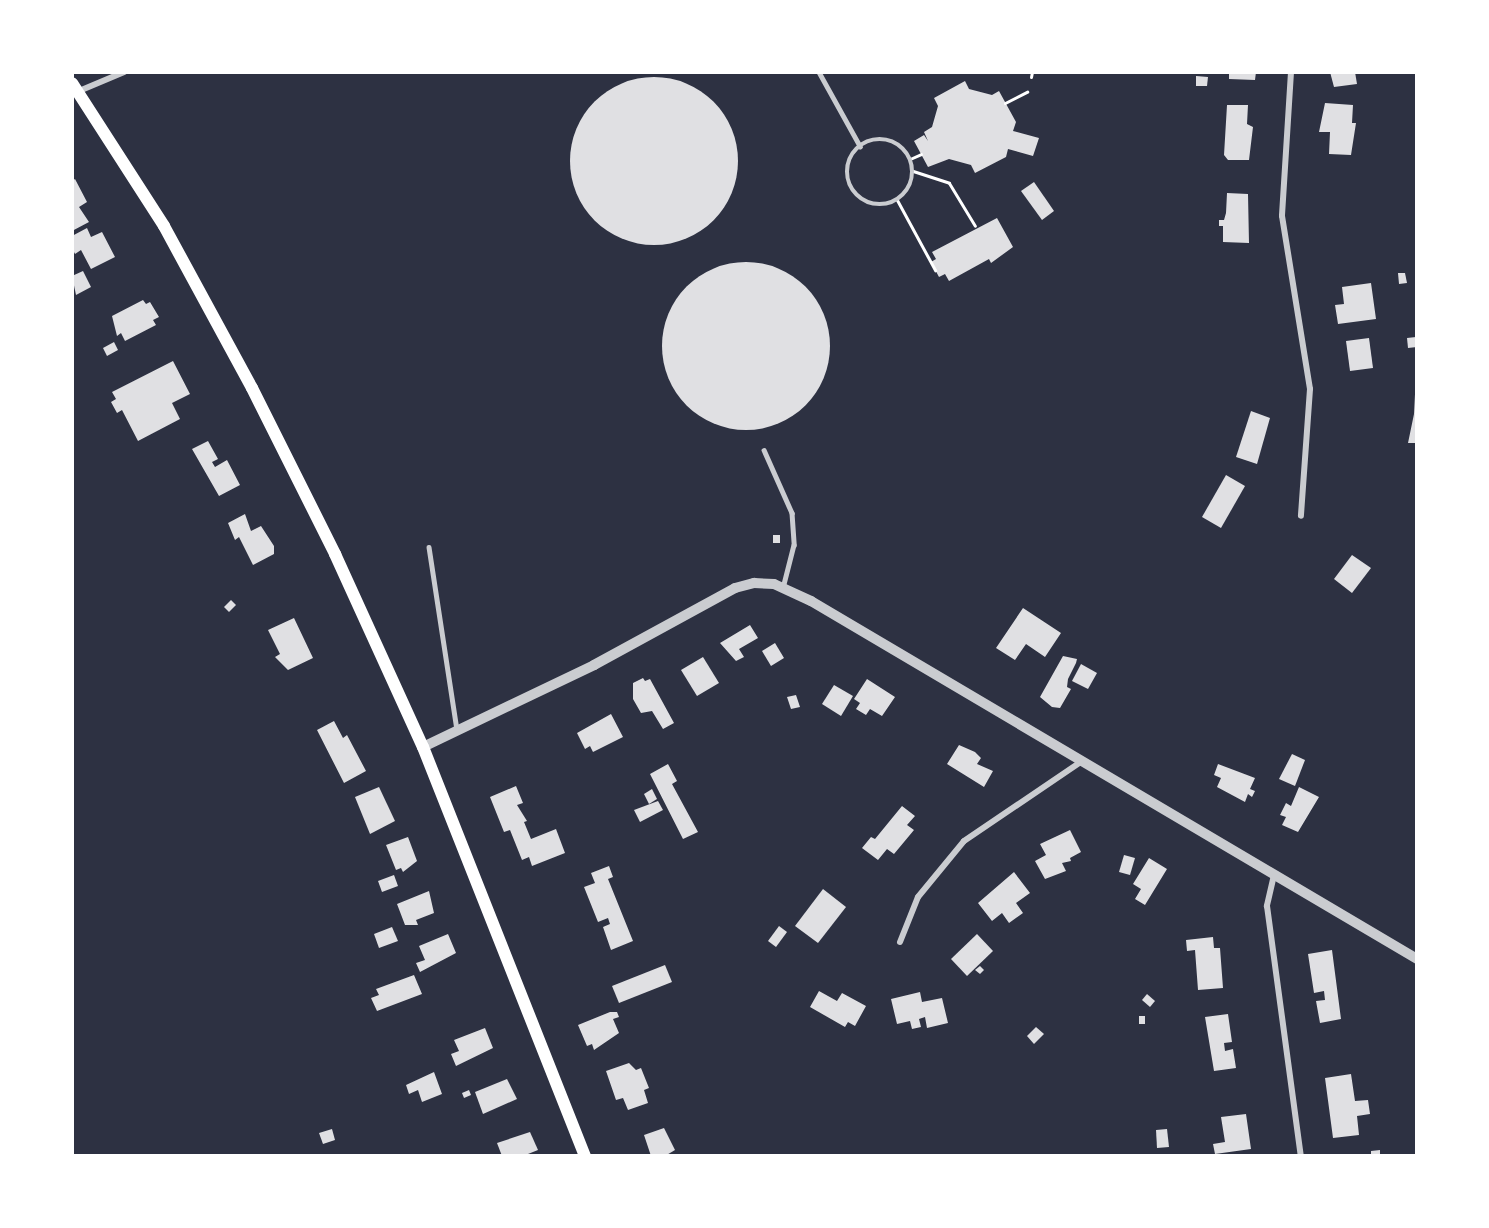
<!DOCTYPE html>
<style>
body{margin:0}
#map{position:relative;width:1489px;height:1228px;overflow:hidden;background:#2d3142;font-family:Raleway,sans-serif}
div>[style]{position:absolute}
.building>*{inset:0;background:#e0e0e3}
.round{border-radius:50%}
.path>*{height:3px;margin:-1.5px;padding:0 1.5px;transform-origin:1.5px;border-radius:1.5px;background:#fff}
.service>*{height:4.5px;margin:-2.25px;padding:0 2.25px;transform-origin:2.25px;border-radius:2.25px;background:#caccd0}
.service>.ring{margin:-2.25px;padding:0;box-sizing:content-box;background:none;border:4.5px solid #caccd0;border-radius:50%}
.minor>*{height:6px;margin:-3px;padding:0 3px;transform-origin:3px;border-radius:3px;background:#caccd0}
.tertiary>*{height:10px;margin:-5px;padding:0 5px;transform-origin:5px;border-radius:5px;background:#caccd0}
.secondary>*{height:12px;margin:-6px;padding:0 6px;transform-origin:6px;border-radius:6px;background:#fff}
span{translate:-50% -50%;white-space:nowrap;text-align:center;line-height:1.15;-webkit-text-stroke:5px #fff;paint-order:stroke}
.frame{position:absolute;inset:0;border:74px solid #fff;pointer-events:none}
</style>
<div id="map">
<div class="building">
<div style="clip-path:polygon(1229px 72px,1256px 72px,1255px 80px,1229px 79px)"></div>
<div style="clip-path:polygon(1330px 72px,1355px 72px,1357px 84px,1334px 87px)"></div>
<div style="clip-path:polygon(1196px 76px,1208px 77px,1207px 86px,1196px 86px)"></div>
<div class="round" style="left:570px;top:77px;width:168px;height:168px"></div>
<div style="clip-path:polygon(965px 81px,969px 89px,992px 95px,999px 91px,1016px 122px,1013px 131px,1039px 138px,1033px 156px,1008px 149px,1006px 157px,975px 173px,971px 165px,949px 159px,928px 167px,914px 141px,924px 135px,928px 141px,924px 132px,932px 127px,938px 106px,934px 98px)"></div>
<div style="clip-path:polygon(1325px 103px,1353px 105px,1352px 123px,1356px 123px,1351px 155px,1329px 154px,1330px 132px,1319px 132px)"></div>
<div style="clip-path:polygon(1227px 105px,1248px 105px,1247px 124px,1253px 127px,1249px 160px,1228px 160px,1224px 155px)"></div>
<div style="clip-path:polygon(75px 179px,87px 202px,79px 207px,89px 222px,72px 231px,72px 181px)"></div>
<div style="clip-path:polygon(1034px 182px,1054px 211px,1042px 220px,1021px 191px)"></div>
<div style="clip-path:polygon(1227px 193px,1248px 194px,1249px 243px,1223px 242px,1223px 226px,1219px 226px,1219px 220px,1224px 220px,1226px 213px)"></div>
<div style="clip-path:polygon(997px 218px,1013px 247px,991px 263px,989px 259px,949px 281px,945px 274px,939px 277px,931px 262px,936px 259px,932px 252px)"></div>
<div style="clip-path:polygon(87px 228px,91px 237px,102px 232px,115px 257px,91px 269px,81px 250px,75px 254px,72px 248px,72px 236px)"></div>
<div class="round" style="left:662px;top:262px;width:168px;height:168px"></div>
<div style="clip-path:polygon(83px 271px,91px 287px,76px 295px,72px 276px)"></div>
<div style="clip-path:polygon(1398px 273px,1405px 273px,1407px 283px,1399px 284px)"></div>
<div style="clip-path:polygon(1371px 283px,1376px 319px,1338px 324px,1335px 305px,1344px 304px,1342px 287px)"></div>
<div style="clip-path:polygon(143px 300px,146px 304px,150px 302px,159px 317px,153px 320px,156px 325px,125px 341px,121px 333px,117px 336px,112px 316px)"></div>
<div style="clip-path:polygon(1416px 337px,1417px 347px,1408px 348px,1407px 338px)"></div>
<div style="clip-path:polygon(1369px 338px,1373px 368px,1350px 371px,1346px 341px)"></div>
<div style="clip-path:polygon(114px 342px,118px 350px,107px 356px,103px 348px)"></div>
<div style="clip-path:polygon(173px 361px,190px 394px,172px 403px,180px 419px,138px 441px,122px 410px,117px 413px,111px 402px,116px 399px,112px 392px)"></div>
<div style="clip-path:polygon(1415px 394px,1417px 443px,1408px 443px,1414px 414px)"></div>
<div style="clip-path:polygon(1251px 411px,1270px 418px,1257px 464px,1236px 457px)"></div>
<div style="clip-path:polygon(208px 441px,218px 459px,212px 462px,215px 467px,227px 460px,240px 485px,219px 496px,192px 449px)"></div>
<div style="clip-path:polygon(1226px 475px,1245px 486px,1221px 528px,1202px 517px)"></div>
<div style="clip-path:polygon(245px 514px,251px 531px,261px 526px,274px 546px,274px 554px,253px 565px,239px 537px,235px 540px,228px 523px)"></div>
<div style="clip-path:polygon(773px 535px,780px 535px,780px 543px,773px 543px)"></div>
<div style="clip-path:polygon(1352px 555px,1371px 568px,1352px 593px,1334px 579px)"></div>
<div style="clip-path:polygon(231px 600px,236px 605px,229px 612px,224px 607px)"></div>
<div style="clip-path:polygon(1023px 608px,1061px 633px,1045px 657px,1026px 644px,1015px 660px,996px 648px)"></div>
<div style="clip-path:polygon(294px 618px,313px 658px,288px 670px,275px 657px,280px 654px,268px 630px)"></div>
<div style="clip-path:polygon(750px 625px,758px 638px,739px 649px,744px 657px,736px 661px,720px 643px)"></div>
<div style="clip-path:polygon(775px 643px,784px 658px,771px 666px,762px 651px)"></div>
<div style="clip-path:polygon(1063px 656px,1077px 659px,1076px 663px,1068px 679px,1067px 687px,1071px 689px,1060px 708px,1052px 707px,1040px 697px)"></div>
<div style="clip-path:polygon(703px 657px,719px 683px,697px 696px,681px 670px)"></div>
<div style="clip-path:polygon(1081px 664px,1097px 673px,1088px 689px,1072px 681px)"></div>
<div style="clip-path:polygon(643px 678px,645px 681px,650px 679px,674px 723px,663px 729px,652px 711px,641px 713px,633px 699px,633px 683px)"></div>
<div style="clip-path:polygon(867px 679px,895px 697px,882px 716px,870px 709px,866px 715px,856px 709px,860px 703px,854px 699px)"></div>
<div style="clip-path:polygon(834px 685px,853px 696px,841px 716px,822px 704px)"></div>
<div style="clip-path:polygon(796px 695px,800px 707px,791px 709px,787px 697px)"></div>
<div style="clip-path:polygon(611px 714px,623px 737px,593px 752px,590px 746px,585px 749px,577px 733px)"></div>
<div style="clip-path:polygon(334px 721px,343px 738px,347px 735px,366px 771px,344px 783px,317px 730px)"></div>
<div style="clip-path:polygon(959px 745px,975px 752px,981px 758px,977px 764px,993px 771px,984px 787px,947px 764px)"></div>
<div style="clip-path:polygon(1292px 754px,1305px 760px,1295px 786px,1279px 779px)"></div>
<div style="clip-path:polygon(668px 764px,677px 781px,672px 784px,698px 832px,683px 839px,650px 774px)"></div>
<div style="clip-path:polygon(1218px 764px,1255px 778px,1250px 789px,1255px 791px,1252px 797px,1248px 794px,1245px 802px,1217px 787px,1221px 778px,1214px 775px)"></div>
<div style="clip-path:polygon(516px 786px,523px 803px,517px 805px,527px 821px,524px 822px,531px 839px,556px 829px,565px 853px,532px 866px,529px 857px,522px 860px,510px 830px,504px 832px,490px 797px)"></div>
<div style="clip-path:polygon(379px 787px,395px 821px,370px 834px,355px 797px)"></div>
<div style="clip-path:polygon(1299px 787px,1319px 797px,1298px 832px,1282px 825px,1286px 817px,1280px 815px,1286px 803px,1291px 806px)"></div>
<div style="clip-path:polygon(652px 789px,657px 799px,649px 804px,644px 794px)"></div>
<div style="clip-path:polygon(658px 801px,663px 810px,640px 822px,634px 810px)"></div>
<div style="clip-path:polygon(902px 806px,915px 816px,907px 825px,914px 830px,894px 854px,887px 849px,878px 860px,862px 848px,871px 837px,875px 839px)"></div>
<div style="clip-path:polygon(1070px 830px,1081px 852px,1070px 858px,1071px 861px,1062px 863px,1066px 871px,1045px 879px,1035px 861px,1046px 855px,1040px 844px)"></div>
<div style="clip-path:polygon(408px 837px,417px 861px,403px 872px,401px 868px,396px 870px,386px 845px)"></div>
<div style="clip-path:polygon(1124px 855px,1135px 858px,1130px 875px,1119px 872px)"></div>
<div style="clip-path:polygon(1149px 858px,1167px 869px,1145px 905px,1135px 899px,1141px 889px,1133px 884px)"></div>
<div style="clip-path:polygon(609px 866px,613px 877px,608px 879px,633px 941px,611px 950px,603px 927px,610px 924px,608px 918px,598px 922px,584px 887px,595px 883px,591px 873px)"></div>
<div style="clip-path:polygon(1014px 872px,1030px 893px,1016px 903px,1023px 913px,1009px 923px,1002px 913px,992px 921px,978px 903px)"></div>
<div style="clip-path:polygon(394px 875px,398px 886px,382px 892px,378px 881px)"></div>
<div style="clip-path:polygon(823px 889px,846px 907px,818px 943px,795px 926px)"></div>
<div style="clip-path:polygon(429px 891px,434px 913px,416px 920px,418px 925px,405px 925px,397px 904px)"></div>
<div style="clip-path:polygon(779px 926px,787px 932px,776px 947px,768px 941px)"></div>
<div style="clip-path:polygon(392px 927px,398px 941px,379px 948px,374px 934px)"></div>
<div style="clip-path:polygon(448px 934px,456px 953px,420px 972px,416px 963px,425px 960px,419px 946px)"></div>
<div style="clip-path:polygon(977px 934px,993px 951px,967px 976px,951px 959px)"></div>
<div style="clip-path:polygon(1213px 937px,1214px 948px,1220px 948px,1223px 988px,1198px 990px,1195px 950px,1187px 951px,1186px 940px)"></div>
<div style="clip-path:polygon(1332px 950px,1341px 1019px,1320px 1023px,1316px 1001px,1325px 1000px,1324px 991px,1314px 993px,1308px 954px)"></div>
<div style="clip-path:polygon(665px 965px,672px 982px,619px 1003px,612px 986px)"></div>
<div style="clip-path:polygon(980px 966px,984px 970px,980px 974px,975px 970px)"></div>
<div style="clip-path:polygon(414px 975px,422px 994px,377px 1011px,371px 998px,379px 995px,376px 989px)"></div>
<div style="clip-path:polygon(819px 991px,837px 1001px,842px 993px,866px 1006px,855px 1026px,848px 1022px,845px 1027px,810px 1007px)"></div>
<div style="clip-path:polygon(920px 992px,922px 1002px,942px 998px,948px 1023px,927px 1028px,925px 1017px,919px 1019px,921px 1027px,912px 1029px,910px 1021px,897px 1024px,891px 999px)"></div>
<div style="clip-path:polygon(1147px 994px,1155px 1001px,1150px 1007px,1142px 1000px)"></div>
<div style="clip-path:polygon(610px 1012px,617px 1012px,619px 1017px,613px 1019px,619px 1033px,594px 1050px,592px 1044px,587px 1046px,578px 1025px)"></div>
<div style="clip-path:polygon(1228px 1014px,1232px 1042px,1224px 1043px,1225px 1051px,1233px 1049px,1236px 1068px,1214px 1071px,1205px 1017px)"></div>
<div style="clip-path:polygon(1139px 1016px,1145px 1016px,1145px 1024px,1139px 1024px)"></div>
<div style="clip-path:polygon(1036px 1027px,1044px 1034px,1034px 1044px,1027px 1036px)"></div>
<div style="clip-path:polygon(485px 1028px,493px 1048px,456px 1066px,451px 1054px,459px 1051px,454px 1040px)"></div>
<div style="clip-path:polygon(629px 1063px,636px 1070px,641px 1068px,649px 1088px,644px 1090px,648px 1103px,628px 1110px,623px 1098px,616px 1100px,606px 1071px)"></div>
<div style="clip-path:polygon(434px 1072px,442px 1094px,422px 1102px,418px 1090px,409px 1094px,406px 1085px)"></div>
<div style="clip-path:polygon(1351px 1074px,1355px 1101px,1368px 1100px,1370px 1114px,1357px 1116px,1359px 1135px,1333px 1138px,1325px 1078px)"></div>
<div style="clip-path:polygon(507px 1079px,517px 1099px,483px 1114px,475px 1092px)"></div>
<div style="clip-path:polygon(469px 1090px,471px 1095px,464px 1098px,462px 1093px)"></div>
<div style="clip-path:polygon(1246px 1114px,1251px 1149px,1215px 1154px,1213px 1144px,1225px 1142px,1221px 1117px)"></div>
<div style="clip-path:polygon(664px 1128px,675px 1150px,665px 1156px,651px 1156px,644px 1135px)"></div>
<div style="clip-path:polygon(332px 1129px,335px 1140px,323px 1144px,319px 1133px)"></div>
<div style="clip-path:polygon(1167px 1129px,1169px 1147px,1157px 1148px,1156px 1130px)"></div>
<div style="clip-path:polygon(530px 1132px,538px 1150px,523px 1156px,502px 1156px,497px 1143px)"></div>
<div style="clip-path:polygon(1380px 1150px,1380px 1156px,1371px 1156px,1371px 1151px)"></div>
</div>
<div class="path">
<div style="left:1031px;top:77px;width:5px;rotate:-79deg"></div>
<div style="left:1005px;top:103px;width:25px;rotate:-27deg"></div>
<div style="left:910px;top:159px;width:12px;rotate:-24deg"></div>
<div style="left:913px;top:171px;width:38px;rotate:18deg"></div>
<div style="left:949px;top:183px;width:50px;rotate:58.8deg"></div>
<div style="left:897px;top:200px;width:80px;rotate:61.5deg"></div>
</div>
<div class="service">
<div style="left:819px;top:72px;width:85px;rotate:61deg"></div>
<div class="ring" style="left:847px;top:139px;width:61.5px;height:61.5px"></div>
<div style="left:764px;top:450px;width:69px;rotate:66deg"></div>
<div style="left:792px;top:513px;width:32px;rotate:86deg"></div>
<div style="left:794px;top:545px;width:44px;rotate:104.3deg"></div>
<div style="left:429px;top:547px;width:184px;rotate:81.3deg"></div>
</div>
<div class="minor">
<div style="left:1291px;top:72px;width:144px;rotate:93.6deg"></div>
<div style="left:1282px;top:216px;width:175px;rotate:80.8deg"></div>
<div style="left:1310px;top:389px;width:127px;rotate:94.1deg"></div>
<div style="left:79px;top:91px;width:49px;rotate:-22.9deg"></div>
<div style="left:1274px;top:875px;width:32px;rotate:103deg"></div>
<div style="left:1267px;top:906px;width:252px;rotate:82.3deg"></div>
<div style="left:900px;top:942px;width:48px;rotate:-68.2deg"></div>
<div style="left:918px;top:897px;width:72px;rotate:-50.6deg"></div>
<div style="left:964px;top:841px;width:143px;rotate:-34.1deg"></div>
</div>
<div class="tertiary">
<div style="left:423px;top:747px;width:190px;rotate:-25.6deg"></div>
<div style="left:594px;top:665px;width:161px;rotate:-28.6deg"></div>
<div style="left:735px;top:588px;width:20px;rotate:-15deg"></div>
<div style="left:754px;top:583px;width:20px;rotate:3deg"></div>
<div style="left:774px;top:584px;width:41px;rotate:24.7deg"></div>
<div style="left:811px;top:601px;width:704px;rotate:30.57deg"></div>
</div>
<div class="secondary">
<div style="left:72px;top:83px;width:170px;rotate:57.2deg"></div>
<div style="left:164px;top:226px;width:184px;rotate:61.5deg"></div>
<div style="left:252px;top:388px;width:186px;rotate:63.4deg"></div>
<div style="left:335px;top:554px;width:212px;rotate:65.5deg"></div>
<div style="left:423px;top:747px;width:440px;rotate:68.4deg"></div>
</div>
<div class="frame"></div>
</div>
